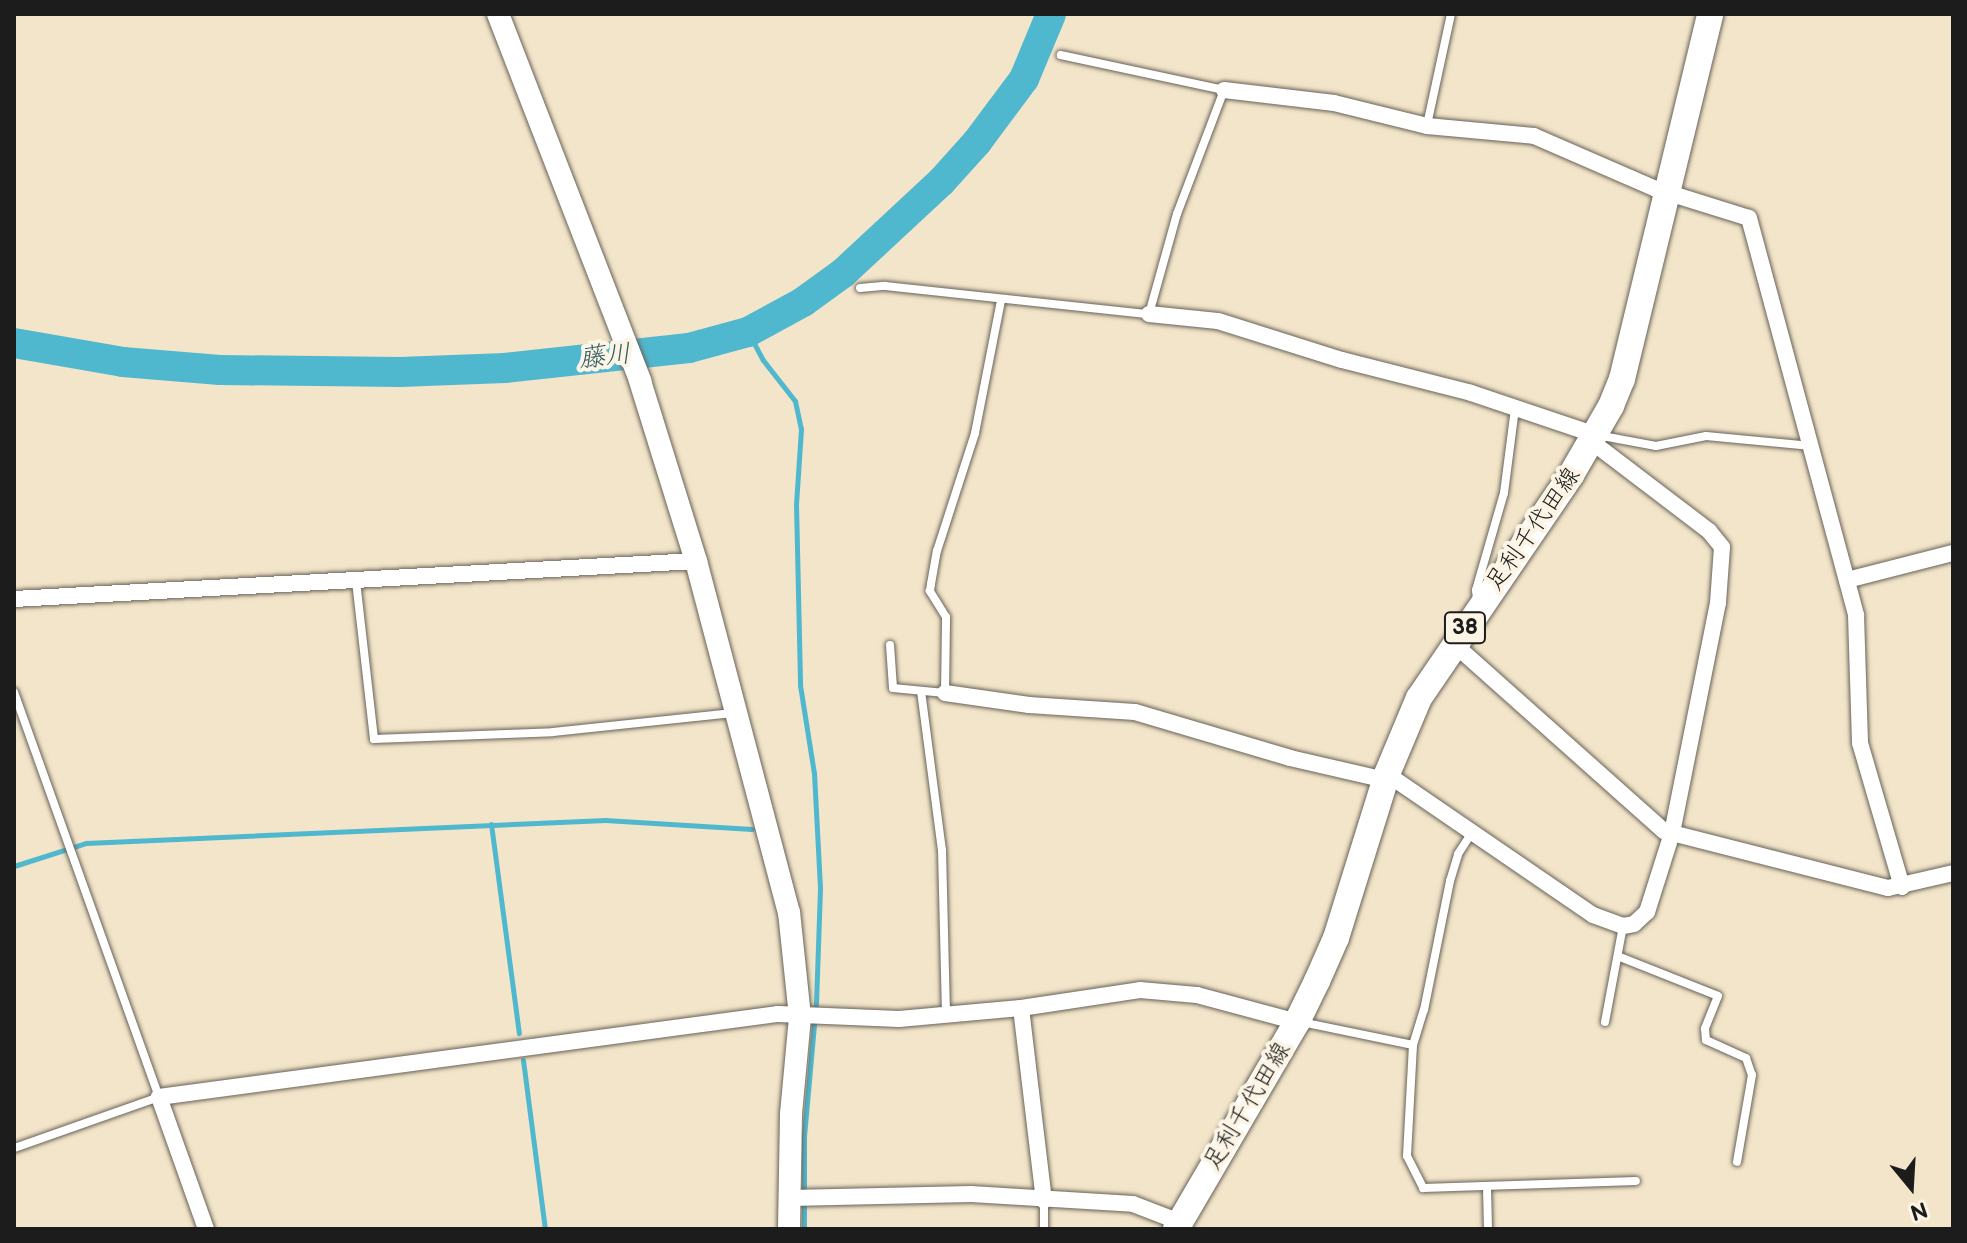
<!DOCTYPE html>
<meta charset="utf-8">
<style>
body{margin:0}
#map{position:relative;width:1967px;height:1243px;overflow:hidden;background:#f3e5c9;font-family:"Balsamiq Sans","Klee One",sans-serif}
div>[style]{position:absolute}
.stream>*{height:5px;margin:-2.5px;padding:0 2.5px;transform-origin:2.5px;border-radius:2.5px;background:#50b8ce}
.river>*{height:30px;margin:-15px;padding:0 15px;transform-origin:15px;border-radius:15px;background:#50b8ce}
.roads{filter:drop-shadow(0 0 2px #676259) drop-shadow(0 0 2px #676259)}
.lane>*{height:8px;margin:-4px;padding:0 4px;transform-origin:4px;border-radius:4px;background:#fff}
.street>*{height:16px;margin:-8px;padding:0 8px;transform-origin:8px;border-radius:8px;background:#fff}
.secondary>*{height:22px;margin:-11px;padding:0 11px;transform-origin:11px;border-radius:11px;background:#fff}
.primary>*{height:26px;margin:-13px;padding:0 13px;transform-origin:13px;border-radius:13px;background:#fff}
span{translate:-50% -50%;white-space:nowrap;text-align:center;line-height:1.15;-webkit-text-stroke:8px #fcf5e5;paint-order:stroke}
.shield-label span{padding:2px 6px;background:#fcf5e5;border:2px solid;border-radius:6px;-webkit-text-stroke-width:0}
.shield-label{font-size:22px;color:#1c1c1c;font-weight:700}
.street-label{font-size:24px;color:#1c1c1c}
.water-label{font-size:26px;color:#315a63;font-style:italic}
.frame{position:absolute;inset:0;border:16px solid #1c1c1c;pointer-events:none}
.north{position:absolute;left:1871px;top:1147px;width:80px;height:80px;-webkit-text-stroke:6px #fcf5e5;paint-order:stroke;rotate:162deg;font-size:22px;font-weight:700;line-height:32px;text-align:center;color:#1c1c1c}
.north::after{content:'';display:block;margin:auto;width:28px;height:36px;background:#1c1c1c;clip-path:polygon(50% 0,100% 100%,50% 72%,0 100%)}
</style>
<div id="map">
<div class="stream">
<div style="left:748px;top:332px;width:32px;rotate:62deg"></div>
<div style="left:763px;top:360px;width:52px;rotate:52deg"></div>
<div style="left:795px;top:401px;width:29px;rotate:78deg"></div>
<div style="left:801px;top:429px;width:75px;rotate:93.8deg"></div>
<div style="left:796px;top:504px;width:181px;rotate:88.7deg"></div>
<div style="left:800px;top:685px;width:89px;rotate:81deg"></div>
<div style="left:814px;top:773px;width:116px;rotate:87deg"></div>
<div style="left:820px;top:889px;width:113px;rotate:92deg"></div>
<div style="left:816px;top:1002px;width:135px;rotate:95.1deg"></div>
<div style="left:804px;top:1136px;width:93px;rotate:90deg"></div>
<div style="left:491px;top:824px;width:211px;rotate:82.4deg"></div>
<div style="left:14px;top:866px;width:76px;rotate:-17.7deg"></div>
<div style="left:86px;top:843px;width:520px;rotate:-2.54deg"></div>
<div style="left:605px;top:820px;width:147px;rotate:3.5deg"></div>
<div style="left:523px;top:1060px;width:170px;rotate:82.6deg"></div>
</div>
<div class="river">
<div style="left:14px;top:343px;width:111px;rotate:9.9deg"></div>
<div style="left:123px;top:362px;width:97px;rotate:4.7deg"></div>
<div style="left:220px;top:370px;width:180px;rotate:0.6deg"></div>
<div style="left:400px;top:372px;width:105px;rotate:-2.2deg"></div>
<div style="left:505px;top:368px;width:185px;rotate:-6.2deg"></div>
<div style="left:689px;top:348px;width:61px;rotate:-15.2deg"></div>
<div style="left:748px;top:332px;width:63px;rotate:-28.6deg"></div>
<div style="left:803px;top:302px;width:49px;rotate:-35.9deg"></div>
<div style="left:843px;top:273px;width:134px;rotate:-42.9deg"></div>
<div style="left:941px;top:182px;width:54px;rotate:-48deg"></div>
<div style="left:977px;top:142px;width:79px;rotate:-53.3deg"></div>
<div style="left:1024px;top:79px;width:70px;rotate:-67.4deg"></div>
</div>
<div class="roads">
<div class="lane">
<div style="left:1427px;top:125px;width:114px;rotate:-77.8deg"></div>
<div style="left:860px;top:288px;width:25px;rotate:-5deg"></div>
<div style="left:885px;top:286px;width:265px;rotate:6.1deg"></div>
<div style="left:1149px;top:314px;width:104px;rotate:-74.4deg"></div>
<div style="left:1177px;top:214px;width:133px;rotate:-69.2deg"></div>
<div style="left:1224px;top:90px;width:167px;rotate:-167.9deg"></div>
<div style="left:1597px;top:435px;width:60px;rotate:10.6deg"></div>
<div style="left:1656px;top:446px;width:51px;rotate:-11.3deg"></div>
<div style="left:1706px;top:436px;width:106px;rotate:5.4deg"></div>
<div style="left:356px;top:581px;width:159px;rotate:83.5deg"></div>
<div style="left:374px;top:739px;width:179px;rotate:-2.2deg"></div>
<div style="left:553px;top:732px;width:181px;rotate:-6deg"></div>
<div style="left:1477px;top:599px;width:9px;rotate:-96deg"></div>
<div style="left:1476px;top:590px;width:101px;rotate:-73.9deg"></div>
<div style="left:1504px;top:493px;width:86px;rotate:-82.6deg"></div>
<div style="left:890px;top:645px;width:43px;rotate:86deg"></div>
<div style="left:893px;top:688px;width:52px;rotate:5.5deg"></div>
<div style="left:945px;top:693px;width:76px;rotate:-89.2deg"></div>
<div style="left:946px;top:617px;width:31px;rotate:-122deg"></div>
<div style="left:930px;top:591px;width:7px;rotate:-82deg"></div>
<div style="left:931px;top:584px;width:34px;rotate:-80deg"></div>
<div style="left:937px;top:551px;width:124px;rotate:-72.1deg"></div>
<div style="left:975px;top:433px;width:136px;rotate:-78.9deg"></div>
<div style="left:921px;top:691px;width:160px;rotate:82.5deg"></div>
<div style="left:942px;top:850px;width:163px;rotate:88.6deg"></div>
<div style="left:14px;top:692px;width:430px;rotate:70.3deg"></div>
<div style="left:159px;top:1097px;width:154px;rotate:160.6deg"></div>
<div style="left:1620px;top:957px;width:105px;rotate:21.7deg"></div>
<div style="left:1718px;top:996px;width:35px;rotate:112deg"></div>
<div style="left:1705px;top:1029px;width:11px;rotate:85deg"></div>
<div style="left:1706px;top:1040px;width:44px;rotate:24.2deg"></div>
<div style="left:1746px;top:1058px;width:18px;rotate:71deg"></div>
<div style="left:1752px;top:1075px;width:88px;rotate:99.8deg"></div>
<div style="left:1301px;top:1022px;width:114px;rotate:11.6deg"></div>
<div style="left:1413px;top:1045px;width:111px;rotate:93.1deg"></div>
<div style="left:1407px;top:1156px;width:36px;rotate:63deg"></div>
<div style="left:1423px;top:1188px;width:213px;rotate:-1.9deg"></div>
<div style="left:1605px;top:1022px;width:98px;rotate:-79.4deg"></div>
<div style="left:1413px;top:1045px;width:37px;rotate:-73deg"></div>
<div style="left:1424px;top:1010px;width:132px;rotate:-78.6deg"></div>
<div style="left:1450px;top:881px;width:28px;rotate:-73deg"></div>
<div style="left:1458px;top:854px;width:24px;rotate:-57deg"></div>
<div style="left:1487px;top:1188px;width:41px;rotate:88.6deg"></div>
<div style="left:1044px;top:1201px;width:28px;rotate:90deg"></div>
</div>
<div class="street">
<div style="left:1224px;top:90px;width:111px;rotate:6.7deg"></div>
<div style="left:1334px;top:103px;width:96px;rotate:13.9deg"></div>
<div style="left:1427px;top:126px;width:107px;rotate:5.3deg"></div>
<div style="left:1534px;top:136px;width:133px;rotate:23.5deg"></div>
<div style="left:1656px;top:189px;width:97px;rotate:17.3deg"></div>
<div style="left:1749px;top:218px;width:411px;rotate:74.9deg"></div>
<div style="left:1856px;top:615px;width:128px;rotate:88.2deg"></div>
<div style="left:1860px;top:743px;width:150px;rotate:73.7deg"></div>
<div style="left:1149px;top:314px;width:69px;rotate:5.8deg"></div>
<div style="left:1218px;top:321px;width:130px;rotate:17.5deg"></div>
<div style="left:1342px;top:360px;width:133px;rotate:14.3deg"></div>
<div style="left:1471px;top:393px;width:132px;rotate:18.6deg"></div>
<div style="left:1847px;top:580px;width:109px;rotate:-14.3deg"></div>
<div style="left:14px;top:599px;width:683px;rotate:-3.19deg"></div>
<div style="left:1454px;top:644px;width:281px;rotate:41.7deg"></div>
<div style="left:1664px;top:831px;width:231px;rotate:14.3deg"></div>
<div style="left:1888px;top:888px;width:67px;rotate:-13deg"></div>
<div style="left:945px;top:693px;width:85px;rotate:8.1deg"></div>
<div style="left:1029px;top:705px;width:106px;rotate:3.8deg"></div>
<div style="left:1135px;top:712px;width:162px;rotate:16.5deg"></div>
<div style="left:1290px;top:758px;width:98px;rotate:13deg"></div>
<div style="left:1387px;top:774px;width:250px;rotate:34.4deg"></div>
<div style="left:1593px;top:915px;width:32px;rotate:20deg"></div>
<div style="left:1623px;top:926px;width:11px;rotate:-10deg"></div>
<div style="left:1634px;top:924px;width:18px;rotate:-43deg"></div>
<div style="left:1647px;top:912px;width:83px;rotate:-72.4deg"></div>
<div style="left:1672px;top:833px;width:235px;rotate:-78.7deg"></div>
<div style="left:1718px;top:603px;width:56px;rotate:-85.9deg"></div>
<div style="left:1722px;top:547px;width:21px;rotate:-129deg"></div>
<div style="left:1709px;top:531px;width:147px;rotate:-142.7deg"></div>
<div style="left:1021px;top:1008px;width:194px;rotate:83.2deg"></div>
<div style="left:790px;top:1198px;width:181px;rotate:-1.3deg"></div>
<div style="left:971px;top:1194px;width:162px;rotate:3.5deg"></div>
<div style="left:1133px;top:1204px;width:50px;rotate:21deg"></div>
<div style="left:206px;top:1229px;width:140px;rotate:-109.6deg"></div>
<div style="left:159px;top:1097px;width:625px;rotate:-7.64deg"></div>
<div style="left:778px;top:1014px;width:121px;rotate:2.4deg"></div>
<div style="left:899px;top:1019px;width:122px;rotate:-5.2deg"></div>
<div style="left:1021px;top:1008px;width:120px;rotate:-8.6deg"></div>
<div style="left:1140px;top:990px;width:57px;rotate:5deg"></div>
<div style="left:1197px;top:995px;width:104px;rotate:15.1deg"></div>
</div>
<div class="secondary">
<div style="left:498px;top:14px;width:394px;rotate:68.8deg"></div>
<div style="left:640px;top:381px;width:189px;rotate:72.7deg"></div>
<div style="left:696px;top:561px;width:363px;rotate:75.2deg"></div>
<div style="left:789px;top:912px;width:106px;rotate:84deg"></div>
<div style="left:800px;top:1017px;width:97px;rotate:95.3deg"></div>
<div style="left:791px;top:1114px;width:115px;rotate:91deg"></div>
</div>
<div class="primary">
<div style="left:1176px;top:1229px;width:240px;rotate:-59.7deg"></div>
<div style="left:1297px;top:1022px;width:46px;rotate:-64deg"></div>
<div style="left:1317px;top:981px;width:47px;rotate:-66.2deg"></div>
<div style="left:1336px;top:938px;width:172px;rotate:-72.7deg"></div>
<div style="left:1387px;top:774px;width:82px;rotate:-67.2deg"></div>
<div style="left:1419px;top:698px;width:270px;rotate:-55.7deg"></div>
<div style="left:1571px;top:475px;width:80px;rotate:-59.9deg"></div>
<div style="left:1611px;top:406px;width:29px;rotate:-68deg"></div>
<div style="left:1622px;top:379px;width:375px;rotate:-76.4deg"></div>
</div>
</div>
<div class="shield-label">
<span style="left:1465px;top:628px">38</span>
</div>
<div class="street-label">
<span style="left:1533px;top:529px;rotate:-55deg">足利千代田線</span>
<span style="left:1247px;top:1106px;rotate:-59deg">足利千代田線</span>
</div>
<div class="water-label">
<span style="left:605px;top:357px;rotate:-6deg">藤川</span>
</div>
<div class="frame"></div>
<div class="north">N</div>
</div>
